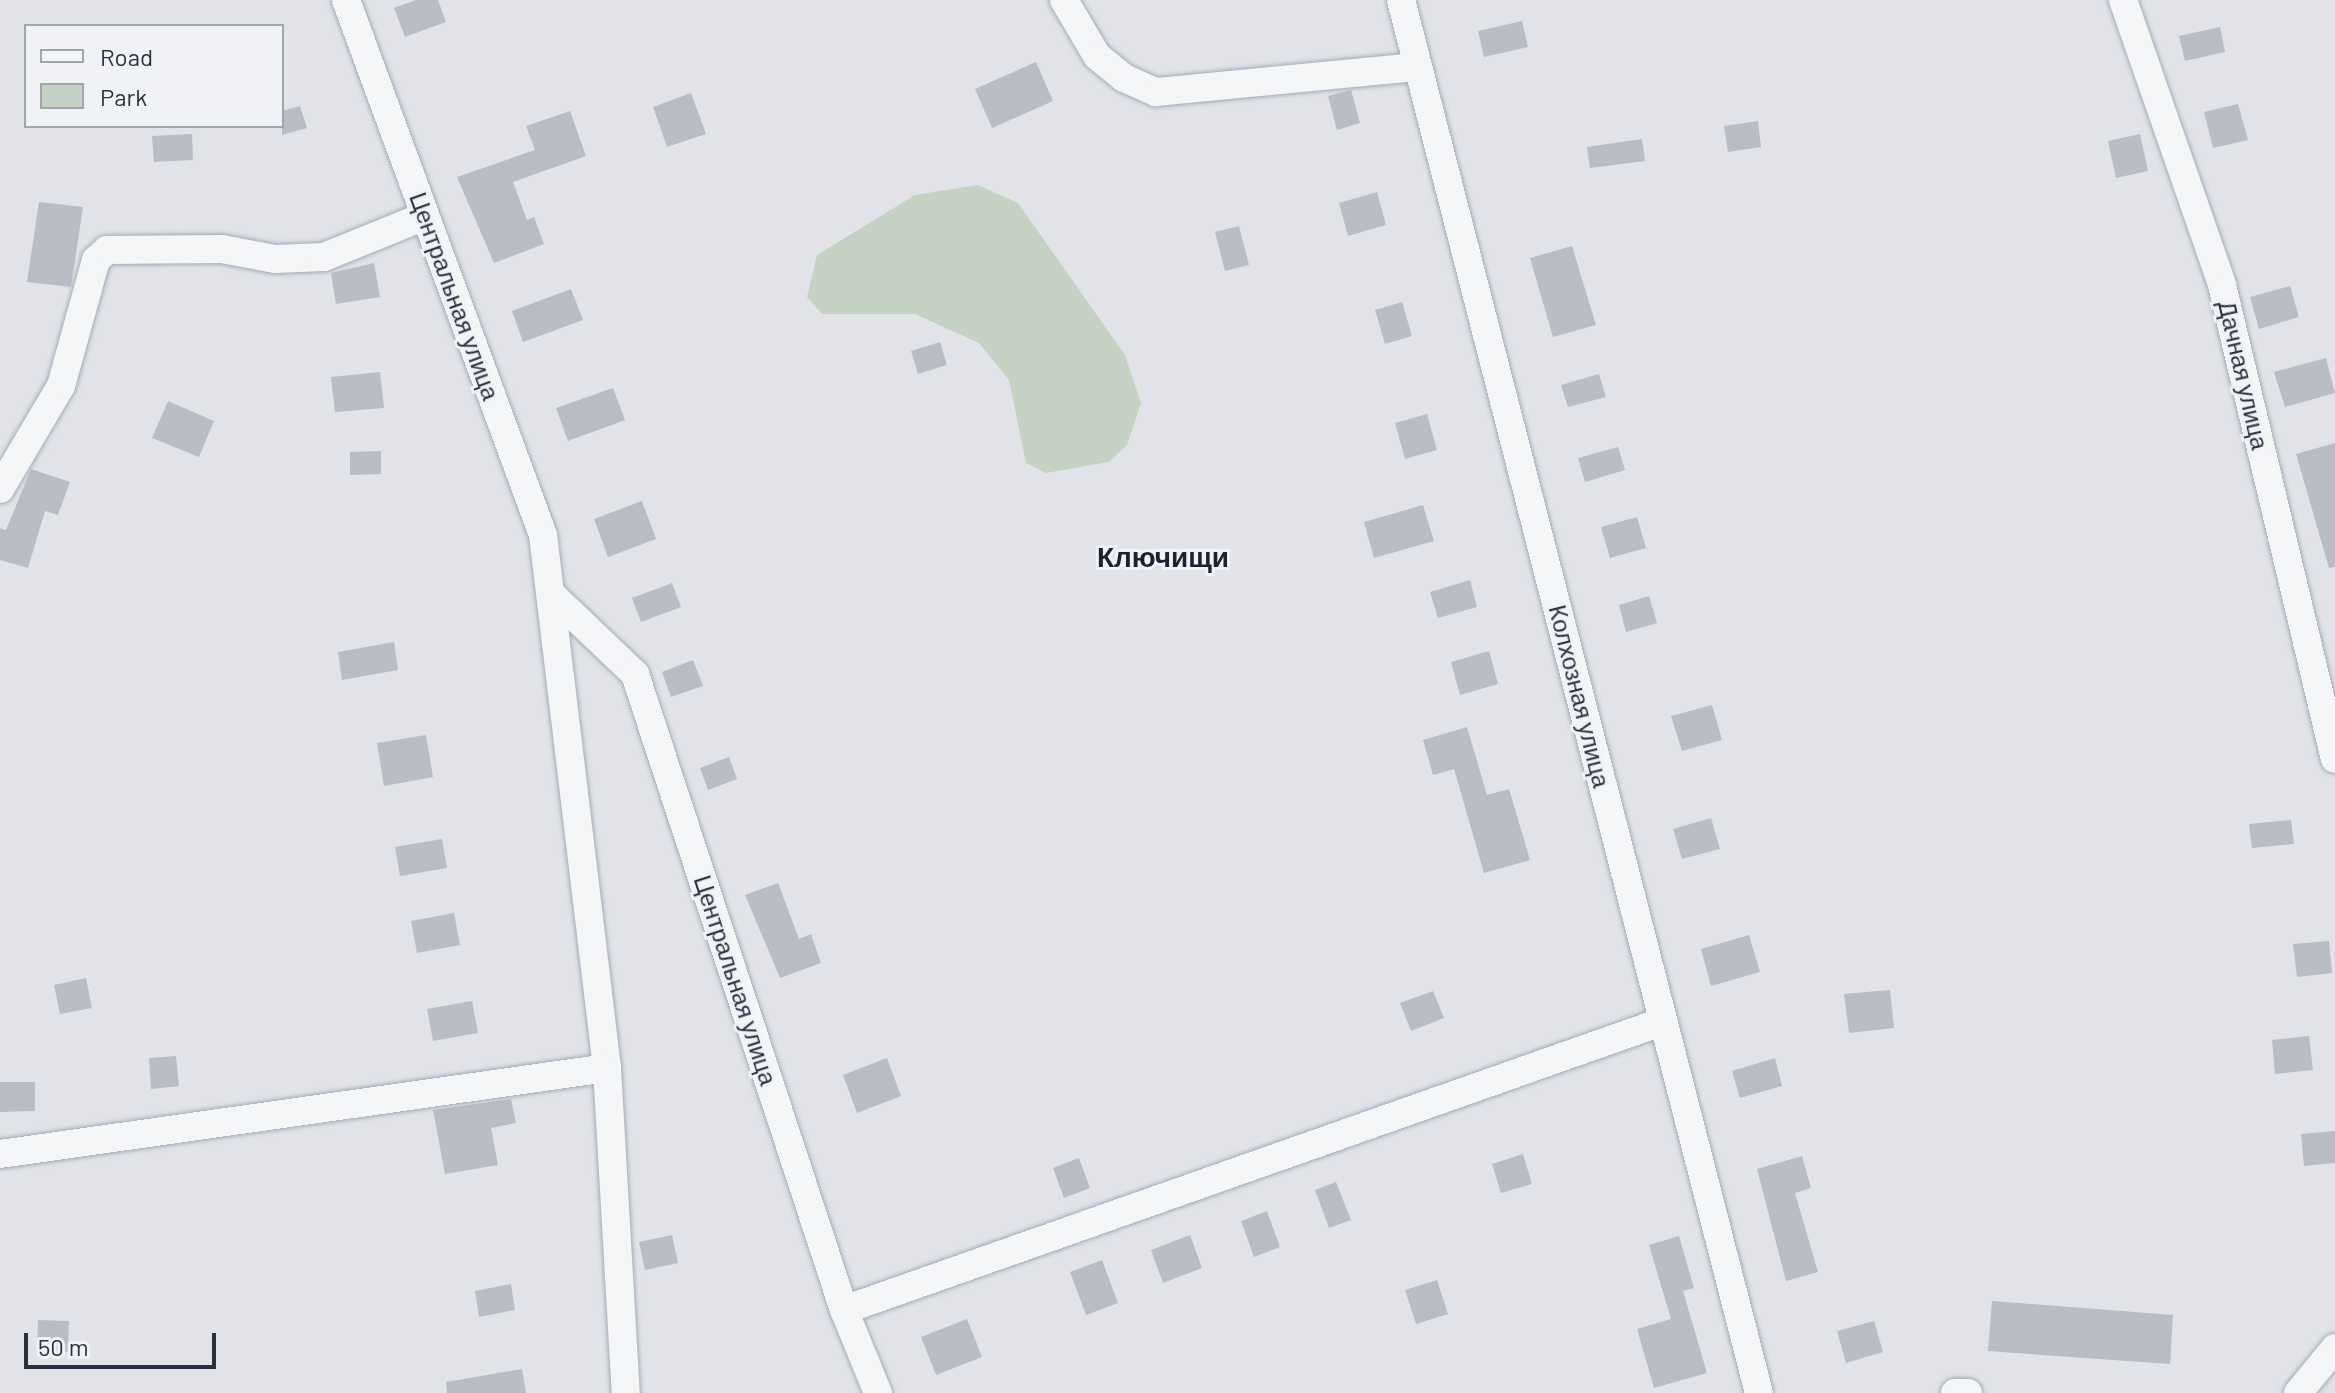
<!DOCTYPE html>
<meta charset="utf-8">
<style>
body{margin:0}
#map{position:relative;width:2335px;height:1393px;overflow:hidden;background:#e1e3e9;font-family:Barlow,sans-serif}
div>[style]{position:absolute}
.green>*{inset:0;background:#c5d2c3}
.building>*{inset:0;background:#b9bcc5}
.roads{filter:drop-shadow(0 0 2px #a7aab3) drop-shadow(0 0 2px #a7aab3)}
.street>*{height:28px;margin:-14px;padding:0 14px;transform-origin:14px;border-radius:14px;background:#f4f5f7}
span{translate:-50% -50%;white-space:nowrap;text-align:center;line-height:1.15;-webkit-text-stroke:6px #f1f2f6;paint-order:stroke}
.street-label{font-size:24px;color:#2b303f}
.quarter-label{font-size:28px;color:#1d2130;font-weight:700}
.legend{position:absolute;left:24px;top:24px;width:260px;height:104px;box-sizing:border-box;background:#f1f2f6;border:2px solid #a2a4ad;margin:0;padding:10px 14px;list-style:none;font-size:24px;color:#2b303f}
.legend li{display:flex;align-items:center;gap:16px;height:40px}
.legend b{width:40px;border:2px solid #a2a4ad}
.scale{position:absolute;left:24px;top:1333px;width:192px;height:36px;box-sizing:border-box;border:4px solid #2b303f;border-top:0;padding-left:10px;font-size:24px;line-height:28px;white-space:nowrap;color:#2b303f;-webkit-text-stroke:6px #f1f2f6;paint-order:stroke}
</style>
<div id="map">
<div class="green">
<div style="clip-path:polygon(978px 185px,1018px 203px,1125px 355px,1141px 403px,1127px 445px,1109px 462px,1046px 473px,1026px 463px,1009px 380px,979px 343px,915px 314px,822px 314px,807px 297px,817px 255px,915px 195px)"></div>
</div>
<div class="building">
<div style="clip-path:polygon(416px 0,438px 0,446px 22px,405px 37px,394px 8px)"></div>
<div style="clip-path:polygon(1522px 21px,1528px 47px,1484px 57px,1478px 31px)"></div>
<div style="clip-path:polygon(2220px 27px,2225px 52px,2185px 61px,2179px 36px)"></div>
<div style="clip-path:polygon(1036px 62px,1053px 101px,992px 128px,975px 89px)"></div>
<div style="clip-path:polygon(1351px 90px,1360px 123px,1337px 130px,1328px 96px)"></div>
<div style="clip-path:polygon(691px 93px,706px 134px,667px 147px,653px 107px)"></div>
<div style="clip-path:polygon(2238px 104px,2248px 140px,2213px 148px,2204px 112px)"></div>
<div style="clip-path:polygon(300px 106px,307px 128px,282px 135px,282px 111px)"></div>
<div style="clip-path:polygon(570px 111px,586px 156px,513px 182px,527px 220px,534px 217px,544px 244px,494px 263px,457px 177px,535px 150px,526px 126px)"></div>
<div style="clip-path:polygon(1758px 121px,1761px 147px,1728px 152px,1724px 126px)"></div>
<div style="clip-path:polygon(192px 134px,193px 160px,154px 162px,152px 136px)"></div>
<div style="clip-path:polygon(2140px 134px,2148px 171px,2116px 178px,2108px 141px)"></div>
<div style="clip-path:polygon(1642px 139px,1645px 161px,1590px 168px,1587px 147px)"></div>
<div style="clip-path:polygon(1377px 192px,1386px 225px,1348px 236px,1339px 203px)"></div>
<div style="clip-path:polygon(39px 202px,83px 207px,71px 287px,27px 282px)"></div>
<div style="clip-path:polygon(1239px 226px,1249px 265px,1225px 271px,1215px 232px)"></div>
<div style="clip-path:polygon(1572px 246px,1596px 325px,1553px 337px,1530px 258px)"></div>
<div style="clip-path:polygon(374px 263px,380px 297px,336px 304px,331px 273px)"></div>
<div style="clip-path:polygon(2290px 286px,2299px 317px,2259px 329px,2250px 297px)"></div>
<div style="clip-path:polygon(571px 289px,583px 320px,523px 342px,512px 311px)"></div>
<div style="clip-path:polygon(1402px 302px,1412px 336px,1385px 344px,1375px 310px)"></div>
<div style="clip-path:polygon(940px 342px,947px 365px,918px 374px,911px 351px)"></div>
<div style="clip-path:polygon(2326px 358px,2335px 393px,2285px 407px,2274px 372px)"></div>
<div style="clip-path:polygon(380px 372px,384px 408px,335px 412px,331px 377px)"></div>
<div style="clip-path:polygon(1599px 374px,1606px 397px,1568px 407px,1561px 385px)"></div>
<div style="clip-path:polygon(613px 388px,625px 420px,568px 441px,556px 408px)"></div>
<div style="clip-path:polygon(168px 401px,214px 421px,199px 457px,152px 438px)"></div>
<div style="clip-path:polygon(1427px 414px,1437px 450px,1405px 459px,1395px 423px)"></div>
<div style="clip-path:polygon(2335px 443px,2335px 567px,2329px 568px,2296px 454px)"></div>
<div style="clip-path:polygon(1618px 447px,1625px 470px,1585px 482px,1578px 458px)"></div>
<div style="clip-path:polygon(381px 451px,381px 474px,350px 475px,350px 452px)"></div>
<div style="clip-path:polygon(31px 469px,70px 482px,58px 515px,45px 511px,28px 568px,0 560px,0 528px,6px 530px)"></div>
<div style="clip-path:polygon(642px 501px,656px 539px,608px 557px,594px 519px)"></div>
<div style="clip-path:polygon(1423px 505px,1434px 541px,1374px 558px,1364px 522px)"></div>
<div style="clip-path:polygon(1637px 517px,1646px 548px,1610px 558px,1601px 527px)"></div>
<div style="clip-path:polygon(1470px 580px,1477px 607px,1438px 618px,1430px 592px)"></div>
<div style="clip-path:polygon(672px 583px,681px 607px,641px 622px,632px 598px)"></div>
<div style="clip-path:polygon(1649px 596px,1657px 623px,1626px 632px,1619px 605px)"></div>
<div style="clip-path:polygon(394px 642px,398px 670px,342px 680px,338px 652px)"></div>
<div style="clip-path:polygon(1489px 651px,1498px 684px,1460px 695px,1451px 662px)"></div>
<div style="clip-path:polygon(693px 660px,703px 686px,671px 697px,662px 672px)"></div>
<div style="clip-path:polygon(1712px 705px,1722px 740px,1682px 751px,1671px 716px)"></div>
<div style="clip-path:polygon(1467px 727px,1487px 795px,1509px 789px,1530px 860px,1484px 873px,1454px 769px,1433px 775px,1423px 740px)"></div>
<div style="clip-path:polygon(426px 735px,433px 777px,384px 786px,377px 743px)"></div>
<div style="clip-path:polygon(729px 757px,737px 779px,708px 790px,700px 768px)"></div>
<div style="clip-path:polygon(1711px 818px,1720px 849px,1682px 859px,1673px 829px)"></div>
<div style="clip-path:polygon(2291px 820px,2294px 844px,2252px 848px,2249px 824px)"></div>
<div style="clip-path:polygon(442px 839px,447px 868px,400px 876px,395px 847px)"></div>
<div style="clip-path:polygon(778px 883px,799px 939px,811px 934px,821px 963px,780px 978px,745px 895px)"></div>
<div style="clip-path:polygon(454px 913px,460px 945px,417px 953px,411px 921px)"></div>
<div style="clip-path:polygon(1749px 935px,1760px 972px,1711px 986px,1701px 949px)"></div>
<div style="clip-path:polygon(2329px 941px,2332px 973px,2297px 977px,2293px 944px)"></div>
<div style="clip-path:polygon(86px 978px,92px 1008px,60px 1014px,54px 985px)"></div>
<div style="clip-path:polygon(1890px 990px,1894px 1028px,1849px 1033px,1844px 994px)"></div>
<div style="clip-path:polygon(1433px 991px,1444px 1018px,1411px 1031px,1400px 1003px)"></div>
<div style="clip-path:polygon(472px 1001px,478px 1033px,433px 1041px,427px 1009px)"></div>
<div style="clip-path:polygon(2309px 1036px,2313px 1070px,2275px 1074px,2272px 1040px)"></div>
<div style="clip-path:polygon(176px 1056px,179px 1086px,151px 1089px,149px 1058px)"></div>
<div style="clip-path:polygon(887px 1058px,901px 1096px,857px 1113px,843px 1075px)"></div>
<div style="clip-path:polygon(1775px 1058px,1782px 1086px,1740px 1098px,1732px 1071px)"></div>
<div style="clip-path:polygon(0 1082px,35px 1082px,35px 1111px,0 1112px)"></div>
<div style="clip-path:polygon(511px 1099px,516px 1123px,491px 1128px,498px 1165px,445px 1174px,433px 1110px)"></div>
<div style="clip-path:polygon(2335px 1131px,2335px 1163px,2304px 1166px,2301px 1134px)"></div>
<div style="clip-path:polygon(1523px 1154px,1532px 1184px,1501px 1193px,1492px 1164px)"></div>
<div style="clip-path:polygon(1802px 1156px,1811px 1188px,1795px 1193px,1818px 1272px,1786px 1281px,1757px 1169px)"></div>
<div style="clip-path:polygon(1079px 1158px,1090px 1188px,1064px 1198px,1053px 1168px)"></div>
<div style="clip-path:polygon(1336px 1182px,1351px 1220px,1329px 1228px,1315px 1190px)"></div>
<div style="clip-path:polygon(1267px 1211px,1280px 1247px,1254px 1257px,1241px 1221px)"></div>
<div style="clip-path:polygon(672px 1235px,678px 1263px,645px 1270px,639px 1242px)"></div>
<div style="clip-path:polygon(1190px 1235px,1202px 1268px,1163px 1283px,1151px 1250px)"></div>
<div style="clip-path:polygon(1679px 1236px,1694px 1288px,1683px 1291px,1707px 1373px,1654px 1388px,1637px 1329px,1671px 1319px,1649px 1245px)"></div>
<div style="clip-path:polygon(1102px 1260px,1118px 1303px,1086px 1315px,1070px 1272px)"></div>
<div style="clip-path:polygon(1437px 1280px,1448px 1314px,1416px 1324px,1405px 1290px)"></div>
<div style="clip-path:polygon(511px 1284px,515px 1310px,479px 1317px,475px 1291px)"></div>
<div style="clip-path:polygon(1992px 1301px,2173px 1315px,2170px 1364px,1988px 1351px)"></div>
<div style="clip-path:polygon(967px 1319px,982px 1357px,936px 1375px,921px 1337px)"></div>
<div style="clip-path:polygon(38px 1320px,69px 1321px,68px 1352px,37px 1351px)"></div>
<div style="clip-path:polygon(1874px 1321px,1883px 1352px,1846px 1363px,1837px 1331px)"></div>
<div style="clip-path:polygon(522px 1369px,526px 1393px,447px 1393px,446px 1382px)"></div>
</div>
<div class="roads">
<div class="street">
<div style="left:346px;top:0;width:570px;rotate:69.79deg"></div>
<div style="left:543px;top:535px;width:537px;rotate:83.15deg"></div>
<div style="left:607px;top:1068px;width:326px;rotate:86.7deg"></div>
<div style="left:1064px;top:0;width:65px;rotate:59.5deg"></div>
<div style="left:1097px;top:56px;width:35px;rotate:39deg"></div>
<div style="left:1124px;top:78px;width:35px;rotate:24deg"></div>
<div style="left:1156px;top:92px;width:263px;rotate:-5.5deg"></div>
<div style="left:1401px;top:0;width:1438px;rotate:75.59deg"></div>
<div style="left:2123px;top:0;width:302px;rotate:70.8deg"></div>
<div style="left:2222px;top:285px;width:487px;rotate:76.6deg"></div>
<div style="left:0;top:489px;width:120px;rotate:-59.4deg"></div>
<div style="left:61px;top:386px;width:131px;rotate:-74.5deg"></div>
<div style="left:96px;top:260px;width:15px;rotate:-42deg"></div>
<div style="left:107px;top:250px;width:115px;rotate:-0.5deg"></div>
<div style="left:222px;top:249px;width:54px;rotate:10.7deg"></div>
<div style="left:275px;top:259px;width:49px;rotate:-2.3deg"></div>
<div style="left:324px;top:257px;width:109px;rotate:-22.1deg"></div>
<div style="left:552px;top:595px;width:115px;rotate:43.6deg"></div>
<div style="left:635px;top:674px;width:669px;rotate:71.81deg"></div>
<div style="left:844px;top:1310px;width:90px;rotate:67.7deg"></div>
<div style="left:0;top:1154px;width:613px;rotate:-8.06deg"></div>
<div style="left:844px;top:1310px;width:869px;rotate:-19.41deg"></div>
<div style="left:1955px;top:1393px;width:13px"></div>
<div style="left:2298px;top:1393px;width:58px;rotate:-50.6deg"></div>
</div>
</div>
<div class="street-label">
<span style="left:455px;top:296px;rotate:70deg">Центральная улица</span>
<span style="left:2244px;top:375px;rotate:77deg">Дачная улица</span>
<span style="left:1580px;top:696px;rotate:76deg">Колхозная улица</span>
<span style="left:736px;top:980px;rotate:72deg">Центральная улица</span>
</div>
<div class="quarter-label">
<span style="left:1163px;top:556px">Ключищи</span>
</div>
<ul class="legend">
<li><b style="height:10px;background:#f4f5f7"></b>Road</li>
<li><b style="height:22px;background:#c5d2c3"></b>Park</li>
</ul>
<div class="scale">50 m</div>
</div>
